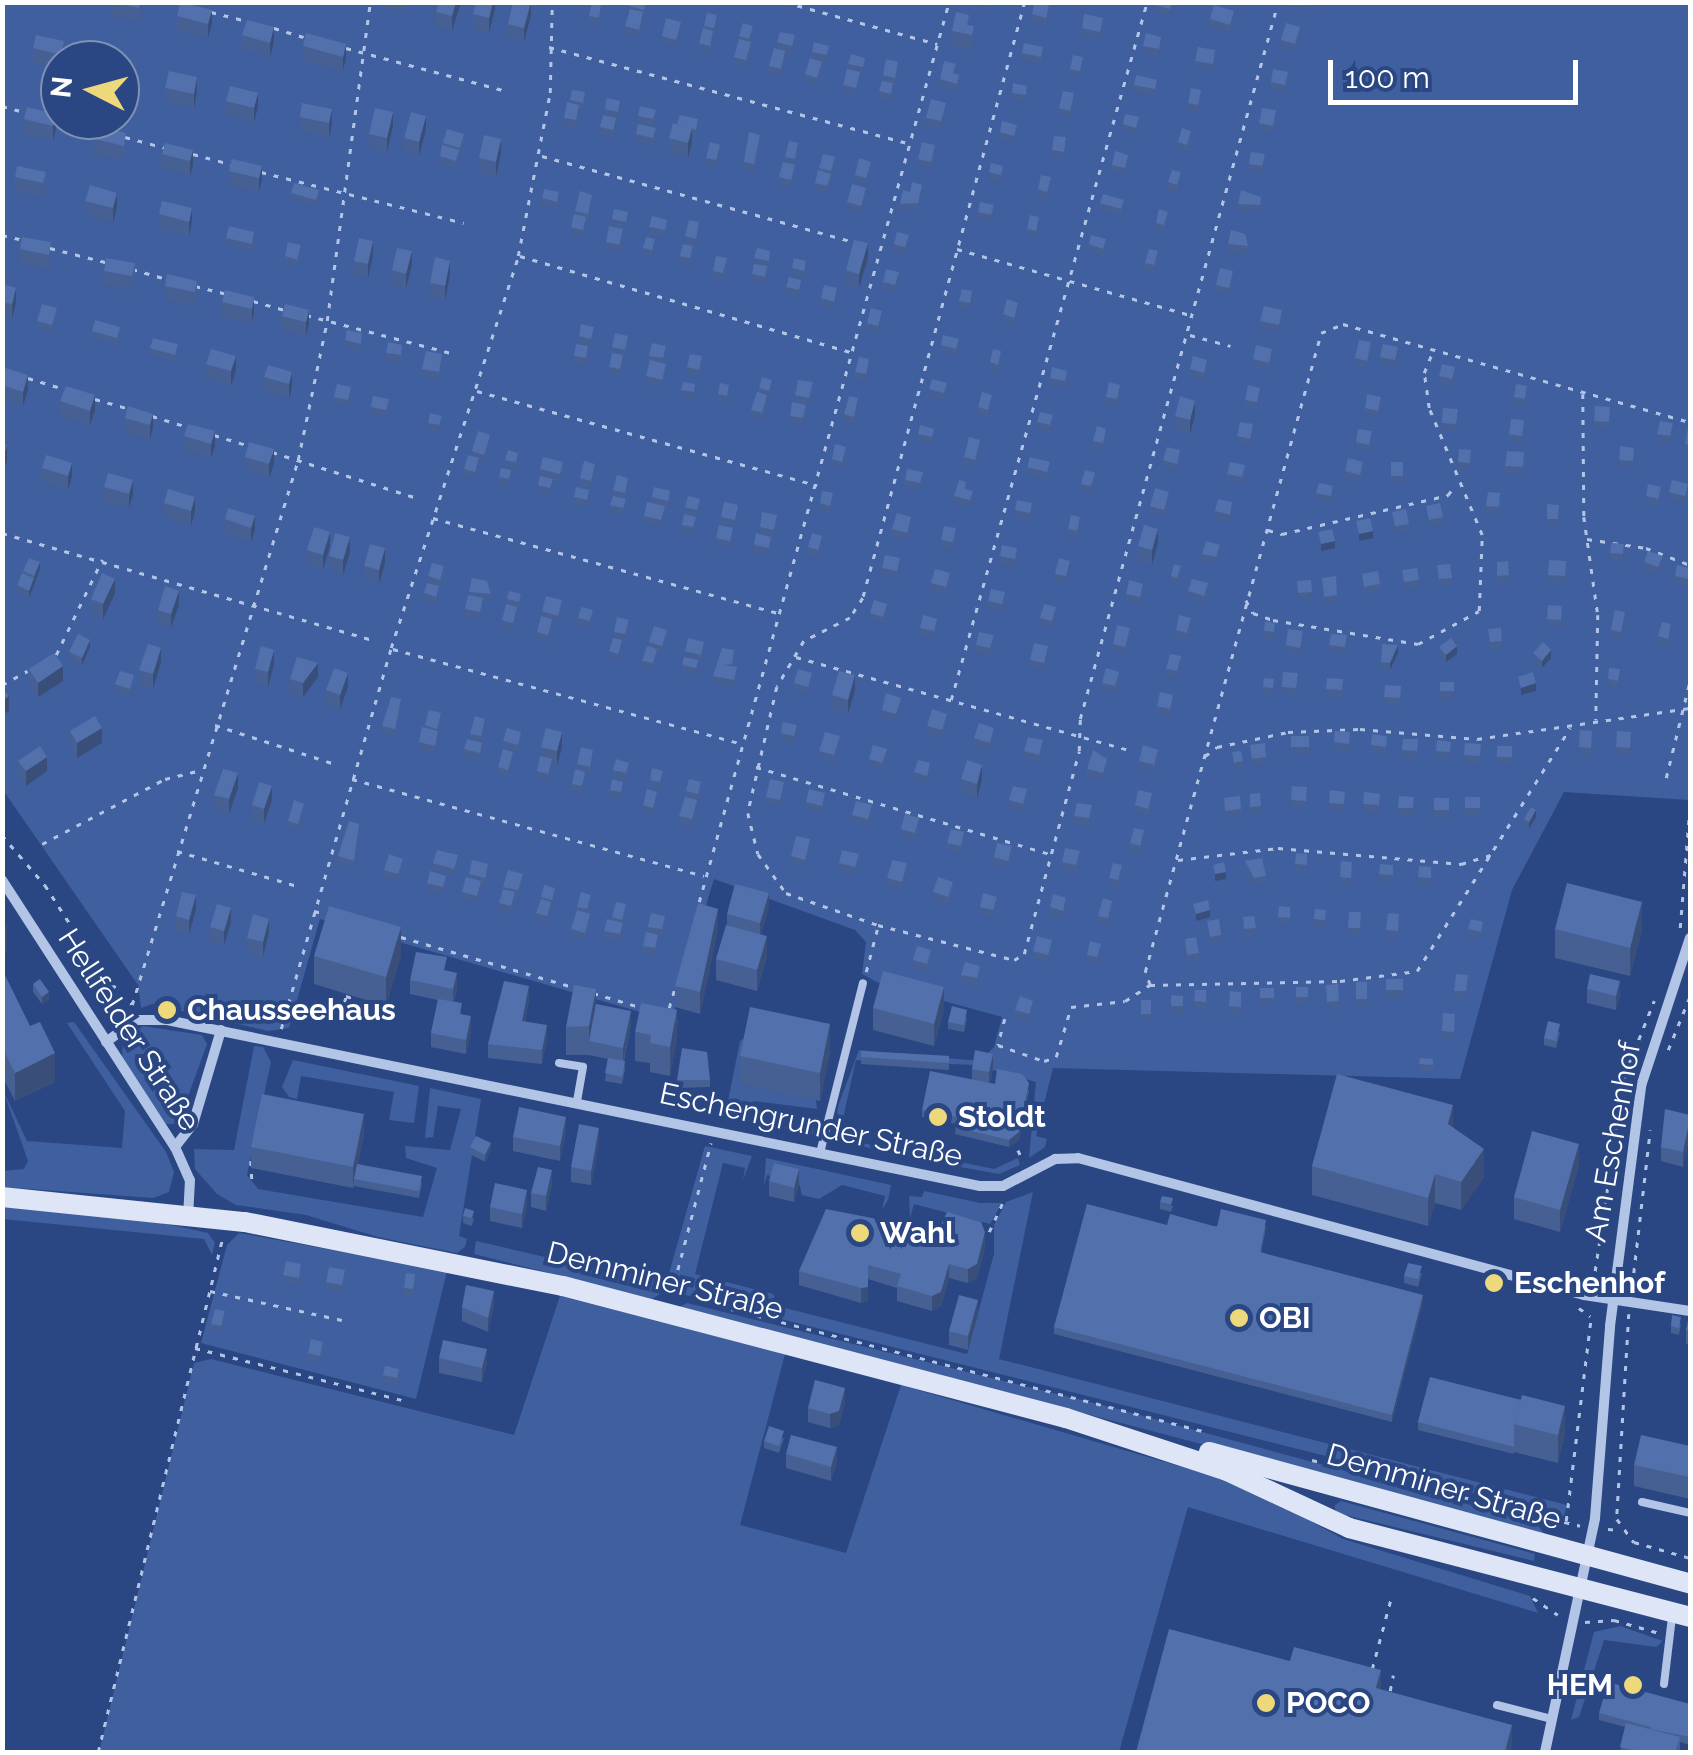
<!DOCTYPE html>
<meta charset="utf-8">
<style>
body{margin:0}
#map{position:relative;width:1693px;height:1755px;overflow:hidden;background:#2a4783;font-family:Raleway,sans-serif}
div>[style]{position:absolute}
.green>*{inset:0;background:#3f5f9f}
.path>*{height:2.5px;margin-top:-1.25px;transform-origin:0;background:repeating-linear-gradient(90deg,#b3c5e6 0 5px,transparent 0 13px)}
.lane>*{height:8px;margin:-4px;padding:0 4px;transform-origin:4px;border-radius:4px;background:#b3c5e6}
.street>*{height:10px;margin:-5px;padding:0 5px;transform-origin:5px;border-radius:5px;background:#b3c5e6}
.secondary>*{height:20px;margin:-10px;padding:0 10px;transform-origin:10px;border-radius:10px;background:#dde5f6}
.wall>*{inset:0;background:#476093}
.shaded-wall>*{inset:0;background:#394e78}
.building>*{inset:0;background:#5270ab}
.dots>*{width:28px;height:28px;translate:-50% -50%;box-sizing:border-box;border:5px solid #2a4783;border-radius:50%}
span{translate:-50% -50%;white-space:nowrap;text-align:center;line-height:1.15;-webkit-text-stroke:8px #2a4783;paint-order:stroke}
.poi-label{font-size:30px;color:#fff;font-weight:700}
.left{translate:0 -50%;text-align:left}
.right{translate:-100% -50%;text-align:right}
.street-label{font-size:30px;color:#fff}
.frame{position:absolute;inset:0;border:5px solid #fff;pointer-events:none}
.north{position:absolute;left:40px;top:40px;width:100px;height:100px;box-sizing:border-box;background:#2a4783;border:2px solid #7f91b5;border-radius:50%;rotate:276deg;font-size:28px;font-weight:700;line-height:40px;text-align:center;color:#fff}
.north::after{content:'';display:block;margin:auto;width:35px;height:45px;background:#edd87b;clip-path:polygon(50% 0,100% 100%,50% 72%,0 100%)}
.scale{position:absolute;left:1328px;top:60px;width:250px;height:45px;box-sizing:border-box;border:5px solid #fff;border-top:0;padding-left:12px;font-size:30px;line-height:35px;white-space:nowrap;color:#fff;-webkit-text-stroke:8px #2a4783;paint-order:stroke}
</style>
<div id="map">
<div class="green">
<div style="clip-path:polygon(evenodd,2px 3px,1690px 3px,1689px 800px,1564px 792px,1512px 890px,1460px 1079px,1053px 1068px,1036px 1136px,1047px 1139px,1045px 1147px,1029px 1158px,1036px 1082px,975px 1065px,856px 1060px,842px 1123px,855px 1126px,853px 1141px,926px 1156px,929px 1143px,931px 1162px,835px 1140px,838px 1106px,859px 1050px,980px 1061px,994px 1047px,1002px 1017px,879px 983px,862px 974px,866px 942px,855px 930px,714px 879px,675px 1007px,678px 1023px,320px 919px,289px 1028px,268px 1031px,152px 1004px,141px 1008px,138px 985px,3px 790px,2px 3px,60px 60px,120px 60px,120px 120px,60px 120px,60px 60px)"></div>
<div style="clip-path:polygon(74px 1022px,166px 1152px,174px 1172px,169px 1192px,153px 1198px,3px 1187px,3px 1171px,24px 1169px,28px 1161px,3px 1090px,27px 1141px,122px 1148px,125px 1111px,67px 1023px)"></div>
<div style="clip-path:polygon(143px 1026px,202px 1035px,207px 1044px,178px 1124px,166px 1124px,122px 1059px,123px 1039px)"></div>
<div style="clip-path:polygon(750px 1035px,816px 1100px,817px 1109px,754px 1101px,744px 1107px,742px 1119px,801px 1131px,814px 1122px,813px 1134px,725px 1116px,740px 1041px)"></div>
<div style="clip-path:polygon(254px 1046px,263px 1047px,271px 1062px,247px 1175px,258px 1189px,423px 1217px,437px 1168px,406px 1158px,405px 1146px,450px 1150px,461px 1109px,438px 1106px,433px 1137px,425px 1138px,430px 1088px,481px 1099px,459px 1236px,467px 1239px,465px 1247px,457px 1253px,378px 1237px,306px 1215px,236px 1205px,217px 1194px,195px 1169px,194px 1149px,234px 1150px)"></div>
<div style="clip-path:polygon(293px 1060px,419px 1086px,414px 1123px,389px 1120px,394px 1092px,301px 1076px,297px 1099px,289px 1097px,282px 1087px)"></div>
<div style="clip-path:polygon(705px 1146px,752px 1156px,743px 1180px,745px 1168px,723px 1163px,695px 1274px,773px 1294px,777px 1306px,967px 1354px,994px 1254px,994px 1225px,1006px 1202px,1033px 1192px,999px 1359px,1567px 1505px,1564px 1516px,666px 1290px,652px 1299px,474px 1254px,476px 1241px,610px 1272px,613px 1264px,668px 1277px)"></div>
<div style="clip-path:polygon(766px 1158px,891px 1185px,888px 1200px,882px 1210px,885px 1196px,842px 1185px,819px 1199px,802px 1195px,799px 1183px,767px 1175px,764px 1186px)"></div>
<div style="clip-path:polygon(1018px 1158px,1020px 1165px,999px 1174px,949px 1165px,950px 1160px,994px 1169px)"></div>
<div style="clip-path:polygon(924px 1191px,980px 1203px,1002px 1203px,990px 1224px,914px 1204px,910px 1218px,909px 1196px,922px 1197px)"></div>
<div style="clip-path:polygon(2px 1207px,144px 1219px,208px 1233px,215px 1243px,212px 1255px,204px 1239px,3px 1219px)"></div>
<div style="clip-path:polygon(239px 1233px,447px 1271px,416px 1399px,201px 1343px,227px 1245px)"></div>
<div style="clip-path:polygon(560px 1296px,785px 1354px,740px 1525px,846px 1553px,901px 1385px,1247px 1486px,1343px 1539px,1530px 1596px,1538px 1613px,1188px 1507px,1119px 1752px,99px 1752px,194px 1363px,211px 1359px,514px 1435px)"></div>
<div style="clip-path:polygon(687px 1303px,1110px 1407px,1537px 1523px,1544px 1534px,679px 1307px)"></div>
<div style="clip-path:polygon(1341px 1501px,1535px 1554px,1534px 1561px,1337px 1513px,1334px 1506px)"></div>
<div style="clip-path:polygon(1620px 1626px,1663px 1641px,1656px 1647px,1604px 1640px,1579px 1717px,1571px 1720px,1594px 1632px)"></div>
</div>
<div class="path">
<div style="left:785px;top:2px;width:158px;rotate:15.4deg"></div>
<div style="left:1025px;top:2px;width:618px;rotate:105.21deg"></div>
<div style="left:863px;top:598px;width:24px;rotate:123deg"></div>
<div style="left:850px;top:618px;width:51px;rotate:153.4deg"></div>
<div style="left:804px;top:641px;width:53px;rotate:120.4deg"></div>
<div style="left:777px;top:687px;width:129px;rotate:103deg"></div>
<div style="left:748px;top:813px;width:42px;rotate:76.3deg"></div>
<div style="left:758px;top:854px;width:48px;rotate:54.3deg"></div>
<div style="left:786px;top:893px;width:97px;rotate:19.2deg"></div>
<div style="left:878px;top:925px;width:140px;rotate:14.4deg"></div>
<div style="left:1014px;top:960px;width:12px;rotate:-31deg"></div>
<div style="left:1024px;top:954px;width:210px;rotate:-74.8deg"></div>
<div style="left:1079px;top:751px;width:32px;rotate:-88deg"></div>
<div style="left:1080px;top:719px;width:744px;rotate:-74.56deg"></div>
<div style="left:211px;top:12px;width:36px;rotate:14deg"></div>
<div style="left:274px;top:28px;width:31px;rotate:17deg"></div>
<div style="left:549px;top:47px;width:372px;rotate:15deg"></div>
<div style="left:346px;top:48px;width:166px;rotate:15deg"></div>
<div style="left:2px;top:106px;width:24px;rotate:15deg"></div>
<div style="left:52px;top:119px;width:47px;rotate:13.4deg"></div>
<div style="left:125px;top:137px;width:42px;rotate:15deg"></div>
<div style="left:193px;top:154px;width:42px;rotate:15deg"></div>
<div style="left:542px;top:156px;width:327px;rotate:15.4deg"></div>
<div style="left:261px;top:172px;width:209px;rotate:14.1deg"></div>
<div style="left:2px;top:235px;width:22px;rotate:13deg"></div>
<div style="left:50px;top:248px;width:57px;rotate:14.3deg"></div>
<div style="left:957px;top:249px;width:246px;rotate:15.8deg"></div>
<div style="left:520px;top:256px;width:345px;rotate:16.2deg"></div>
<div style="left:132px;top:269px;width:37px;rotate:16deg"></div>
<div style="left:195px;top:286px;width:32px;rotate:14deg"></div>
<div style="left:253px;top:301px;width:32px;rotate:16deg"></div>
<div style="left:306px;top:315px;width:154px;rotate:14.7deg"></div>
<div style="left:1190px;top:335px;width:42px;rotate:15deg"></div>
<div style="left:28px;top:378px;width:37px;rotate:17deg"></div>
<div style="left:477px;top:391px;width:353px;rotate:15.5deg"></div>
<div style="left:1583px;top:394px;width:123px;rotate:89.5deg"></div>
<div style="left:1584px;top:517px;width:99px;rotate:81.9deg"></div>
<div style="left:1598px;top:615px;width:105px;rotate:91.1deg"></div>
<div style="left:95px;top:399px;width:36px;rotate:16deg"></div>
<div style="left:152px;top:416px;width:38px;rotate:17deg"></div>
<div style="left:214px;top:435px;width:38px;rotate:17deg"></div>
<div style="left:272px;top:452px;width:149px;rotate:17.6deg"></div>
<div style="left:433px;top:518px;width:358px;rotate:15.4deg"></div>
<div style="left:1268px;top:530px;width:15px;rotate:16deg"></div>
<div style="left:1282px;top:534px;width:171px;rotate:-13.2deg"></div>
<div style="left:1448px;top:495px;width:12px;rotate:-55deg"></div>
<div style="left:2px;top:533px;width:385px;rotate:16.1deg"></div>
<div style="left:1587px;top:539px;width:60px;rotate:8.7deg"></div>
<div style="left:1646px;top:548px;width:47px;rotate:21.1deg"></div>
<div style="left:1246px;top:600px;width:15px;rotate:62deg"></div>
<div style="left:1253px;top:613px;width:21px;rotate:19deg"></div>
<div style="left:1273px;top:620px;width:147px;rotate:9.4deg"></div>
<div style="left:1418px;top:644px;width:69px;rotate:-28.4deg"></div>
<div style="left:1479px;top:611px;width:76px;rotate:-87.7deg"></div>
<div style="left:1482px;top:535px;width:138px;rotate:-112.7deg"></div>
<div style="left:1429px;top:408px;width:35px;rotate:-98deg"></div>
<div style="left:1424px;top:373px;width:24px;rotate:-68deg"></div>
<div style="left:393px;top:649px;width:362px;rotate:15.2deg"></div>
<div style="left:56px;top:655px;width:106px;rotate:-64.2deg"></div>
<div style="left:796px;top:657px;width:349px;rotate:15.6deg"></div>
<div style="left:2px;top:685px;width:29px;rotate:-29deg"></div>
<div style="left:951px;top:700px;width:725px;rotate:-74.32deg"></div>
<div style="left:215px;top:725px;width:123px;rotate:18deg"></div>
<div style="left:1205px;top:756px;width:15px;rotate:-37deg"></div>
<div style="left:1217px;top:747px;width:73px;rotate:-11.9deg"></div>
<div style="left:1288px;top:732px;width:72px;rotate:-2.4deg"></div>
<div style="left:1360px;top:729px;width:117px;rotate:4.9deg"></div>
<div style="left:1477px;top:739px;width:215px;rotate:-8.3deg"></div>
<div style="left:756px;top:767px;width:307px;rotate:16.5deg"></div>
<div style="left:1666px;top:778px;width:101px;rotate:-76.2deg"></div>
<div style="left:352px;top:779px;width:365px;rotate:15.4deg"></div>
<div style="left:2px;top:835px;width:66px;rotate:49.3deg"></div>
<div style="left:45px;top:885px;width:107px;rotate:57.2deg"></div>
<div style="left:103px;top:975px;width:41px;rotate:45deg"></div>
<div style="left:42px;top:844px;width:139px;rotate:-27.9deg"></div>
<div style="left:165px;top:779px;width:37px;rotate:-14deg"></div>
<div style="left:177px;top:851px;width:129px;rotate:16.2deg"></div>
<div style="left:1178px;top:860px;width:101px;rotate:-6.8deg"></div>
<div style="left:1278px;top:848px;width:184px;rotate:5deg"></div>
<div style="left:1461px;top:864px;width:31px;rotate:-17deg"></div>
<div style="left:699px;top:902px;width:934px;rotate:-74.48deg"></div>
<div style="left:314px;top:911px;width:13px;rotate:13deg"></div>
<div style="left:1680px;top:928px;width:123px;rotate:-85.4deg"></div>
<div style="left:401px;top:937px;width:182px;rotate:16.2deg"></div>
<div style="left:866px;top:972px;width:48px;rotate:-75.4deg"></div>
<div style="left:1150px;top:985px;width:14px;rotate:-111deg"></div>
<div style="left:1145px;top:972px;width:663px;rotate:-74.6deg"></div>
<div style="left:1321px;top:333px;width:24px;rotate:-22deg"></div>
<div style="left:1343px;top:324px;width:361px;rotate:15.8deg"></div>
<div style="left:593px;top:993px;width:52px;rotate:16.7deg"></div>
<div style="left:132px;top:1005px;width:570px;rotate:-73.06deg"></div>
<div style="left:298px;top:460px;width:142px;rotate:-78.2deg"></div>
<div style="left:327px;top:321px;width:322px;rotate:-82.3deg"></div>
<div style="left:669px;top:1008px;width:22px;rotate:-74deg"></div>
<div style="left:340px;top:1015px;width:20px;rotate:-72deg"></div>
<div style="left:346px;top:996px;width:6px;rotate:18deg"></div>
<div style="left:1005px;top:1019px;width:27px;rotate:105deg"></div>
<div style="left:998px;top:1045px;width:49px;rotate:19.2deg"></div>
<div style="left:1044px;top:1061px;width:13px;rotate:-18deg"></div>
<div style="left:1056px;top:1057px;width:52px;rotate:-73.3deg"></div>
<div style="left:1071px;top:1007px;width:54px;rotate:-6.3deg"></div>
<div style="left:1125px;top:1001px;width:30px;rotate:-33deg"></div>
<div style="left:1150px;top:985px;width:190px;rotate:-1.2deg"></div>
<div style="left:1340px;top:981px;width:78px;rotate:-7.4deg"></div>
<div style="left:1417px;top:971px;width:287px;rotate:-57.8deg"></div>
<div style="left:281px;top:1029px;width:397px;rotate:-73.9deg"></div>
<div style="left:391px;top:648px;width:412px;rotate:-72deg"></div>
<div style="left:518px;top:256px;width:166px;rotate:-78.9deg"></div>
<div style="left:550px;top:93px;width:91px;rotate:-88.7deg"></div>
<div style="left:1668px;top:1050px;width:58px;rotate:-67.8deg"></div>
<div style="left:1018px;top:1150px;width:13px;rotate:63deg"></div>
<div style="left:251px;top:1161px;width:18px;rotate:87deg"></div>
<div style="left:989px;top:1232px;width:38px;rotate:-65deg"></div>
<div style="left:1593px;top:1284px;width:210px;rotate:-81.5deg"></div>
<div style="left:1624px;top:1076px;width:81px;rotate:-68.2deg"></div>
<div style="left:1632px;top:1286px;width:157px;rotate:-83.4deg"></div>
<div style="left:210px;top:1291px;width:135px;rotate:12.4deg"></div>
<div style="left:671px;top:1295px;width:157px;rotate:-75.3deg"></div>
<div style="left:1579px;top:1308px;width:14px;rotate:36deg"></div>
<div style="left:731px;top:1309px;width:492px;rotate:14.5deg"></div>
<div style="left:1629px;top:1314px;width:205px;rotate:93.4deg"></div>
<div style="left:1617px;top:1519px;width:29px;rotate:54deg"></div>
<div style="left:1634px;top:1542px;width:58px;rotate:15.9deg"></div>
<div style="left:195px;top:1348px;width:213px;rotate:14.1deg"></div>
<div style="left:1312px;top:1460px;width:276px;rotate:13.8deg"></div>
<div style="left:1566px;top:1521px;width:206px;rotate:-83deg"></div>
<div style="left:1608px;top:1529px;width:13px;rotate:4deg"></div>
<div style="left:1533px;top:1598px;width:30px;rotate:34deg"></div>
<div style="left:1585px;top:1622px;width:29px;rotate:-4deg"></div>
<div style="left:1614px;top:1620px;width:47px;rotate:16.1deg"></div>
<div style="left:1372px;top:1669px;width:73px;rotate:-75deg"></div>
<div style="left:1390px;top:1691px;width:16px;rotate:-79deg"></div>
<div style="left:98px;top:1752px;width:527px;rotate:-76.39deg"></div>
</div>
<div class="lane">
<div style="left:559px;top:1063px;width:24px;rotate:9deg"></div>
<div style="left:583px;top:1067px;width:35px;rotate:100deg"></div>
<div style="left:820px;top:1153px;width:175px;rotate:-75.8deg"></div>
<div style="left:1642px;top:1502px;width:49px;rotate:12.9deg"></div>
<div style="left:1664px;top:1684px;width:67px;rotate:-83.2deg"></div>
<div style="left:1497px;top:1705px;width:57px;rotate:14.3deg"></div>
</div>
<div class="street">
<div style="left:2px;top:880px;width:318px;rotate:57.1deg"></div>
<div style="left:175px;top:1147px;width:36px;rotate:66deg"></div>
<div style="left:190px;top:1180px;width:35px;rotate:93deg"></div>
<div style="left:106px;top:1042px;width:37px;rotate:-36deg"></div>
<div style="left:136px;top:1020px;width:31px"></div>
<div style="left:167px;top:1020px;width:830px;rotate:11.54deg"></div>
<div style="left:980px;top:1186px;width:23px"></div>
<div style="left:1003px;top:1186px;width:59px;rotate:-27.4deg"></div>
<div style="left:1055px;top:1159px;width:23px;rotate:-2deg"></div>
<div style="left:1078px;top:1158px;width:524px;rotate:15.15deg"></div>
<div style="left:1584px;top:1295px;width:107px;rotate:8.6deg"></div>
<div style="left:175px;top:1147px;width:29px;rotate:-52deg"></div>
<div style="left:193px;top:1124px;width:98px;rotate:-73.4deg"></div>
<div style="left:1545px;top:1752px;width:239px;rotate:-77.9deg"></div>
<div style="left:1595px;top:1518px;width:193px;rotate:-85.5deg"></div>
<div style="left:1610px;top:1326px;width:242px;rotate:-82.6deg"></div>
<div style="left:1641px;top:1086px;width:156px;rotate:-71.7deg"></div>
</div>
<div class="secondary">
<div style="left:2px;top:1197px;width:244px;rotate:5.9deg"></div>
<div style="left:245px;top:1222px;width:324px;rotate:11.4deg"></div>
<div style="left:563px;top:1286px;width:520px;rotate:14.7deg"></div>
<div style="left:1066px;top:1418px;width:169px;rotate:18.2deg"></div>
<div style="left:1227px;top:1471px;width:135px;rotate:25deg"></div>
<div style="left:1349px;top:1528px;width:352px;rotate:14.6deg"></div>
<div style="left:1209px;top:1452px;width:499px;rotate:15.3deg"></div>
</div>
<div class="wall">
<div style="clip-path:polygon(111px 2px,142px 2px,139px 22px,111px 17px)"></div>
<div style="clip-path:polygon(387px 2px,407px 2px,404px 13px,387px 9px)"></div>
<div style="clip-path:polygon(439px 2px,461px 2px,452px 31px,436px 26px,436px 12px)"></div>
<div style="clip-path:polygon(495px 2px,495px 9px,489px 33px,473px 29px,473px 14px)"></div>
<div style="clip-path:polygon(596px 2px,607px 2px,606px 7px,601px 6px,599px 25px,589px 23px,589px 16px)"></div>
<div style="clip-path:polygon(647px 2px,639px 37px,625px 34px,629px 6px)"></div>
<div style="clip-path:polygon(968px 2px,987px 2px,986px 7px)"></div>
<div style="clip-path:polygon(1156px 2px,1173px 2px,1170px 16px,1156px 12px)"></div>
<div style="clip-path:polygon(1292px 2px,1314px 2px,1313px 9px,1292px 6px)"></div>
<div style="clip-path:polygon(1049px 11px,1046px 25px,1032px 21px,1032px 14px)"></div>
<div style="clip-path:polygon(707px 13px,717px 22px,710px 53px,699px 50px,699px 43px)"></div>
<div style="clip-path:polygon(531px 15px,524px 42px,508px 38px,508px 24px)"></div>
<div style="clip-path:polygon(177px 16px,212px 24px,208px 38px,177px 30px)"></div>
<div style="clip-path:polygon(1234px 18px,1230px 32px,1210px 27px,1210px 19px)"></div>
<div style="clip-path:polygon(969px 25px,974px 41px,972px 50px,952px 45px,952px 31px)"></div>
<div style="clip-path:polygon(1103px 25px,1100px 40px,1082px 36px,1082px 28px)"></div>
<div style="clip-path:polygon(681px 29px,676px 47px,662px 43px,662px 36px)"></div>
<div style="clip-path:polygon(753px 34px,751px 42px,751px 49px,746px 67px,734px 64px,739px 36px)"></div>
<div style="clip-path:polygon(1300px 34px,1295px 51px,1281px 48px,1281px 40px)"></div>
<div style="clip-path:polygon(242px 35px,274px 42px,270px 57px,242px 49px)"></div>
<div style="clip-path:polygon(777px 42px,795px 43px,792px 54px,785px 52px,785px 58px,781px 76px,769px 73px,769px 66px,777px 49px)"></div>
<div style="clip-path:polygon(1161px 44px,1159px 56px,1143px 53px,1143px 46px)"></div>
<div style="clip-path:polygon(303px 46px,346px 58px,343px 71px,303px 61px)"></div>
<div style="clip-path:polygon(33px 48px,64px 56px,63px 60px,60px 60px,60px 69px,33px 63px)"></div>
<div style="clip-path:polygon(812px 52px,829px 53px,827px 62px,820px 61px,822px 69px,817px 85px,805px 81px,805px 74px,812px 58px)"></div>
<div style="clip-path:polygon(1022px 53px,1043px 54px,1041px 64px,1022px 60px)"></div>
<div style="clip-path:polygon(1215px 58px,1213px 71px,1195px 68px,1195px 61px)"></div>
<div style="clip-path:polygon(120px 60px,132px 74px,128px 91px,120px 89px)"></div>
<div style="clip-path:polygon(848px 64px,865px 65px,863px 75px,860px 74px,856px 95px,843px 92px)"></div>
<div style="clip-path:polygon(1083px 64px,1080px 78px,1070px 76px,1070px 69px)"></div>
<div style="clip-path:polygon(898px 69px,895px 85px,893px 84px,891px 101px,879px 99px,883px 75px)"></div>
<div style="clip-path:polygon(956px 71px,955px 74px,959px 82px,957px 91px,940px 86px,940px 79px)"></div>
<div style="clip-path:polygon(1288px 79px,1285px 92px,1271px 89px,1271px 82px)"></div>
<div style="clip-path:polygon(1134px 85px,1157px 87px,1155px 96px,1134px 92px)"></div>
<div style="clip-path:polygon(165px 88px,197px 91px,194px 109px,165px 103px)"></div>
<div style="clip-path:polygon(1012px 93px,1027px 93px,1026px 102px,1012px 100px)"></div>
<div style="clip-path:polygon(1201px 98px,1198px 112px,1188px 110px,1188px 103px)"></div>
<div style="clip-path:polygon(585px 99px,583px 110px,579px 109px,576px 128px,564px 125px,564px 118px,570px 100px)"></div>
<div style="clip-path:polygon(226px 101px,258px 107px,254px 122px,226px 115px)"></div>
<div style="clip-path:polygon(1074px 101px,1070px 118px,1059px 116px,1059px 108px)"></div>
<div style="clip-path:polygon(27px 107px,56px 129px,53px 141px,24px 134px,24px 119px)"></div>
<div style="clip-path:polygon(620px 108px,618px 119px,616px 119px,613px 138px,600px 134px,600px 127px,605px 115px,605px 109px)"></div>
<div style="clip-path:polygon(946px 110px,941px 128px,926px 125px,926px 118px)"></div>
<div style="clip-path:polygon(638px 116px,656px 117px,653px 127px,638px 123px)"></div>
<div style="clip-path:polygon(300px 117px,332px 124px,329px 138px,300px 131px)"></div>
<div style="clip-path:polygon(1276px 118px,1273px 133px,1259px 130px,1259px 123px)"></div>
<div style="clip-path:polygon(1123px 124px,1139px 124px,1136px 135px,1123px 131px)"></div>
<div style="clip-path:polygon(393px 126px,387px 152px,369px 148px,369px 134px)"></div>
<div style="clip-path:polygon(698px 127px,696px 137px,692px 137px,688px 158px,669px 152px,669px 138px)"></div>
<div style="clip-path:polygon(447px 129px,464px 141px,456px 168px,440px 163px,440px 156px)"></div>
<div style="clip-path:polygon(426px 130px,419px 156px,404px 152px,404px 138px)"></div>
<div style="clip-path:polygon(1000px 132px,1017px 132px,1014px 143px,1000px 139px)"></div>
<div style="clip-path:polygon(636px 134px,656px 136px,653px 146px,636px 141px)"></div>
<div style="clip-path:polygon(1191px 138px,1187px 152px,1178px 149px,1178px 142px)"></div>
<div style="clip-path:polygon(94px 139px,126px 147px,124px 160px,94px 154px)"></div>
<div style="clip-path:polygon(760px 142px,754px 172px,744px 169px,744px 162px)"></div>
<div style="clip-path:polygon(1066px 145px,1064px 159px,1052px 157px,1052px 150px)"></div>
<div style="clip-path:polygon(193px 150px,193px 165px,190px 176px,162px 168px,162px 154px)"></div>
<div style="clip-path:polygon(798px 150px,791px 187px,779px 184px,779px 177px,785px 163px,785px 157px)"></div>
<div style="clip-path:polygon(720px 152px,716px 167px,706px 165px,706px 158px)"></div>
<div style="clip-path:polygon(935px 152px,931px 169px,918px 166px,918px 159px)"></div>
<div style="clip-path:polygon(501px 153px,496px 176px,479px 173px,479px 158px)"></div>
<div style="clip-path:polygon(1265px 161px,1262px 174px,1249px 171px,1249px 164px)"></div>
<div style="clip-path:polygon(1128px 162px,1125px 175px,1112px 172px,1112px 165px)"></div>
<div style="clip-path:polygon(835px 164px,827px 193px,815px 190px,815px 183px,819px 168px)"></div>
<div style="clip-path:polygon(262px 166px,262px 180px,259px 192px,229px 186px,229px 171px)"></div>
<div style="clip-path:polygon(871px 169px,866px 185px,855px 182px,855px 175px)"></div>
<div style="clip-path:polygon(46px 172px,46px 186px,43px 198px,15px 191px,15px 177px)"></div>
<div style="clip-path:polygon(989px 172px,1003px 174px,1001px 182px,989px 179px)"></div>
<div style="clip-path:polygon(1181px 180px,1177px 192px,1168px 190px,1168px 182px)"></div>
<div style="clip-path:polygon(1051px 185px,1047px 199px,1038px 197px,1038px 189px)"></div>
<div style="clip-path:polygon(910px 192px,922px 192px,918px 210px,900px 212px,900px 204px)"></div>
<div style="clip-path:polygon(291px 193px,319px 197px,316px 207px,291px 200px)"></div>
<div style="clip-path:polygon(866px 196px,861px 213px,847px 209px,847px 202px)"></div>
<div style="clip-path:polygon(542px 198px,559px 199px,557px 209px,542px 206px)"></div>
<div style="clip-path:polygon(85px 201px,117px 207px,113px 223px,85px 215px)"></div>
<div style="clip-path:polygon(592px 202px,583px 237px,571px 234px,575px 211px)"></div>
<div style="clip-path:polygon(1100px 203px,1124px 207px,1121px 216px,1100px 210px)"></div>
<div style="clip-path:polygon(1238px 204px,1261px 205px,1260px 212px,1238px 211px)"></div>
<div style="clip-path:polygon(978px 212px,994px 212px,991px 222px,978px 219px)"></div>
<div style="clip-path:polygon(159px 214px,192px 222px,189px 236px,159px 229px)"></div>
<div style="clip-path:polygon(612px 219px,628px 219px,626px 229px,612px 226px)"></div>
<div style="clip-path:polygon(1168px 219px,1164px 232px,1156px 230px,1156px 223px)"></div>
<div style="clip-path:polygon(1039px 224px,1036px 238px,1027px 236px,1027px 229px)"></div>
<div style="clip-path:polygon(649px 227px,667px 227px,665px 238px,649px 234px)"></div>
<div style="clip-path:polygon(699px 230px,696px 246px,685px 243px,685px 236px)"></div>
<div style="clip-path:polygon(623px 236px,619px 252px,606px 249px,606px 242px)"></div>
<div style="clip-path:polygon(22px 237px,51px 257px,49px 269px,20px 264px,20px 249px)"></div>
<div style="clip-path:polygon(226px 238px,254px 240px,252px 251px,226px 245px)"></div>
<div style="clip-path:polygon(909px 242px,905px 255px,894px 252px,894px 244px)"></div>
<div style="clip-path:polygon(1089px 244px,1106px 247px,1103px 256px,1089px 251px)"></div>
<div style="clip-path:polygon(1228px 244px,1248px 246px,1248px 254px,1228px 252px)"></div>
<div style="clip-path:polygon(655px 246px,652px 257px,643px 255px,643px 248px)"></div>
<div style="clip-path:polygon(301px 252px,297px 267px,285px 264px,285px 256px)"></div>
<div style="clip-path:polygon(693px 253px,690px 266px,680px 263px,680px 256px)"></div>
<div style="clip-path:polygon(373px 256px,368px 278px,354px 275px,354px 261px)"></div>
<div style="clip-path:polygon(754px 258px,770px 258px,769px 268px,767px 268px,765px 284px,752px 281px)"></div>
<div style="clip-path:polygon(868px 258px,859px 288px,846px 285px,846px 270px)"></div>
<div style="clip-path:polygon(1158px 259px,1154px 272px,1145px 270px,1145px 263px)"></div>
<div style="clip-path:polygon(135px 263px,135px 278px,132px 290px,104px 285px,104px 271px)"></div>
<div style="clip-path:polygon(412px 265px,406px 288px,392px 285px,392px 270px)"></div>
<div style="clip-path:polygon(727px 265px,723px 280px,713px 278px,713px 271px)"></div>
<div style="clip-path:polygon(792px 268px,806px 268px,804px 278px,792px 275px)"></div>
<div style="clip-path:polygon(450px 275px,445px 301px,430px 297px,430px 283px)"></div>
<div style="clip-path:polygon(1233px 278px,1229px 295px,1216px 292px,1216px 285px)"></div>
<div style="clip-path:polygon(899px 279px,895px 292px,883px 289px,883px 282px)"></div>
<div style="clip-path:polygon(197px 281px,197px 295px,195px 307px,165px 300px,165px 286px)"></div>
<div style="clip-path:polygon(2px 284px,16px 303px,12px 319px,2px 316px)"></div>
<div style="clip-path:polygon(786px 287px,801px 287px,799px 297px,786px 294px)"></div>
<div style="clip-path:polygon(225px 290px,254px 311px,252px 323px,222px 317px,222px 302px)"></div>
<div style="clip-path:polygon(837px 295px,834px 309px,821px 306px,821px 298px)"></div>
<div style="clip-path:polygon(972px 299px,970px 310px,959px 308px,959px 301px)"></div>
<div style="clip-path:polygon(309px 310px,309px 324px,306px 336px,282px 330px,282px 316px)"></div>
<div style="clip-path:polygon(1018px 310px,1014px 325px,1003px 322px,1003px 314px)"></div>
<div style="clip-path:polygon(57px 316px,52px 332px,37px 328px,37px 321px)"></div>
<div style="clip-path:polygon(1282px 317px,1279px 332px,1260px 328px,1260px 321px)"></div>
<div style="clip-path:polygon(882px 318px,878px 333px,867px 330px,867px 323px)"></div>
<div style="clip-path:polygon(92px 331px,120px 334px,117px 345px,92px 338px)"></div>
<div style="clip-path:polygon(594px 334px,591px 347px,579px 344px,579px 336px)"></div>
<div style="clip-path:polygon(345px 340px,362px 341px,361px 351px,345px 347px)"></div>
<div style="clip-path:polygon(628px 343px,620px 376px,609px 374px,612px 347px)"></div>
<div style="clip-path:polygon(941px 345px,959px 346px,956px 356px,941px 352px)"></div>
<div style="clip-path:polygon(150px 348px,178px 352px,175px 362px,150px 355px)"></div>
<div style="clip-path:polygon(1371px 350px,1367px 368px,1355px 365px,1355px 358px)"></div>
<div style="clip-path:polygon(402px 352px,401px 363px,386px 360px,386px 353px)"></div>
<div style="clip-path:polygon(666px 353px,664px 363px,666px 371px,662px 387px,646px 383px,649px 356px)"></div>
<div style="clip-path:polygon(588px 354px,586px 366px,574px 363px,574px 356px)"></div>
<div style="clip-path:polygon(1398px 354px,1395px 367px,1380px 364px,1380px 357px)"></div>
<div style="clip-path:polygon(1272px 356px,1269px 370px,1253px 366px,1253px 359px)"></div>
<div style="clip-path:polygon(1001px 359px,998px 372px,990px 370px,990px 362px)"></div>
<div style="clip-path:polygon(442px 361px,439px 380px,422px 376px,422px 369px)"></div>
<div style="clip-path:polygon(206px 364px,236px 370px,231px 386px,206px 378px)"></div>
<div style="clip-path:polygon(702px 364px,699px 377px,687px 375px,687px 367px)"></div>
<div style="clip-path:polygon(268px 365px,292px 387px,289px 398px,264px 391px,264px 377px)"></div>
<div style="clip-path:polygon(869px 366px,866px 382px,855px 379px,855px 372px)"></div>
<div style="clip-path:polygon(2px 367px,28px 390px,23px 406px,2px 399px)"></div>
<div style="clip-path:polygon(1207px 367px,1204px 380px,1190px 376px,1190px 369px)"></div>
<div style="clip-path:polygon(1455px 374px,1452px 387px,1439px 384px,1439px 376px)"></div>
<div style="clip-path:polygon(1050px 378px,1067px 378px,1065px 388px,1050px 385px)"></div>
<div style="clip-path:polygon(772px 387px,769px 398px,767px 398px,762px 420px,751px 417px,751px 410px,759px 392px,759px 388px)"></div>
<div style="clip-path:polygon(929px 389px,947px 390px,944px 400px,929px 397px)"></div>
<div style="clip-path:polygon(681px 390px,695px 392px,694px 400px,681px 397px)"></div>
<div style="clip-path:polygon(813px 390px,809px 405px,795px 403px,795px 395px)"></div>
<div style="clip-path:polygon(729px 392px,727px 403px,718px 401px,718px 394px)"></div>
<div style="clip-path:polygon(1120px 392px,1117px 407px,1106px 404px,1106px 397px)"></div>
<div style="clip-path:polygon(1527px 393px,1525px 406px,1514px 404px,1514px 397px)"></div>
<div style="clip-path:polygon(351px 395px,348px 407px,334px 404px,334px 397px)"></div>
<div style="clip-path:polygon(1260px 395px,1257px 409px,1245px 407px,1245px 400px)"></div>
<div style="clip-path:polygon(60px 401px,95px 410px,90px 425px,60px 416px)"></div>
<div style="clip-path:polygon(992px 402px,988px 417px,978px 414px,978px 407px)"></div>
<div style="clip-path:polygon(1381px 404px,1378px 418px,1365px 415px,1365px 408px)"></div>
<div style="clip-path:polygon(858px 405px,854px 424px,844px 422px,844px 414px)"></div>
<div style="clip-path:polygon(389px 406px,386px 417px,371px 414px,371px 407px)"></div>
<div style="clip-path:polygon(1595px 406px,1610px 407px,1609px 429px,1594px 428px)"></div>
<div style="clip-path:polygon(1443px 408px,1458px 409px,1456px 431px,1442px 430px)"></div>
<div style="clip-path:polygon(806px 412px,803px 426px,790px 423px,790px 416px)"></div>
<div style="clip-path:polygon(153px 414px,153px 428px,150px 440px,125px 432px,125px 418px)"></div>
<div style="clip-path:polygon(1195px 415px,1190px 434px,1175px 430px,1175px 416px)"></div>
<div style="clip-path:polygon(1037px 422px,1053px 422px,1050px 432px,1037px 429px)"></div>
<div style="clip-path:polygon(428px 423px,442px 423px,439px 432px,428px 430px)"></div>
<div style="clip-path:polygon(188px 424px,215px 446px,211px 458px,184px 450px,184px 436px)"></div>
<div style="clip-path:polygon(1524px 428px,1522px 443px,1509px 441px,1509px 434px)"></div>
<div style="clip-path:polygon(1690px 428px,1690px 452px,1685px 451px,1685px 444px)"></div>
<div style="clip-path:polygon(1673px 430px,1670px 443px,1657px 441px,1657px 434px)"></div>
<div style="clip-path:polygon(1253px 432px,1250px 446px,1237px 443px,1237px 436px)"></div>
<div style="clip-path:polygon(918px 434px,934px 436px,932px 444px,918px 441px)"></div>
<div style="clip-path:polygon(1106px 436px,1103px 451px,1093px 448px,1093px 441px)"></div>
<div style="clip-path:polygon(1372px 438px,1369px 452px,1356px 449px,1356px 442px)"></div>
<div style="clip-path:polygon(490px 442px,484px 462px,479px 460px,475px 479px,464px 476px,464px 469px,472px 456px,472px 451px)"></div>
<div style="clip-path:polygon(1620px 446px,1634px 448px,1633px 468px,1619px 467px)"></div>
<div style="clip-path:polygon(980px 447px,975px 467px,964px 464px,964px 457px)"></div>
<div style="clip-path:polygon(1459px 449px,1471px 450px,1470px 471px,1458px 469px)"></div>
<div style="clip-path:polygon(1507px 451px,1524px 452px,1523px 474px,1505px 473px)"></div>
<div style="clip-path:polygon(846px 454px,842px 469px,832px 466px,832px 459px)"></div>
<div style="clip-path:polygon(245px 457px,274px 464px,269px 478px,245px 471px)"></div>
<div style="clip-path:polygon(1180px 457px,1177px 471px,1163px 467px,1163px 460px)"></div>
<div style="clip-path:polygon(505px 460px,518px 460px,516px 470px,505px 467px)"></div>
<div style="clip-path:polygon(1391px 462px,1403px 462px,1403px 483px,1391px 483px)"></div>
<div style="clip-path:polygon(1027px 467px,1050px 470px,1047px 479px,1027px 474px)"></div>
<div style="clip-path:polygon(42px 468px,72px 477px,68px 490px,42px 482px)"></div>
<div style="clip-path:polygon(540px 469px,563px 469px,560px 481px,553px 480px,550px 495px,538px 492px)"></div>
<div style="clip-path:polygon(1363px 469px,1360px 482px,1345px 479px,1345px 471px)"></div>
<div style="clip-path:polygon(595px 471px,591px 488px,580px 485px,580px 478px)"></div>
<div style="clip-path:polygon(1245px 472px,1242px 485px,1227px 481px,1227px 474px)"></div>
<div style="clip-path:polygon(499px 477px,511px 477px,509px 487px,499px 484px)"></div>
<div style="clip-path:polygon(923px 479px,920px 490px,905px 487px,905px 480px)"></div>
<div style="clip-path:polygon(1095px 480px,1091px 494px,1081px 491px,1081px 484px)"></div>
<div style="clip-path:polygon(628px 485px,623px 515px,610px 512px,613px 490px)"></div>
<div style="clip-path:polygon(104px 487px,133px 495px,129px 508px,104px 502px)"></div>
<div style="clip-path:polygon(966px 490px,973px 499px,970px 507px,954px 503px,954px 496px)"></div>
<div style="clip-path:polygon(1488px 492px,1500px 493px,1499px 514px,1486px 513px)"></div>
<div style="clip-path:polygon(1669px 492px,1688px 492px,1685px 504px,1669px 499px)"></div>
<div style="clip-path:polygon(1316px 493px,1333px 493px,1331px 503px,1316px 500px)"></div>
<div style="clip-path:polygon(1661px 494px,1658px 506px,1646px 503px,1646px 496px)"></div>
<div style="clip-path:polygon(574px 497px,589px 497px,587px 507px,574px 504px)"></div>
<div style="clip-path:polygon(652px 497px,670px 498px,668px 508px,665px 508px,661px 527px,644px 523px,644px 516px,652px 503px)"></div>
<div style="clip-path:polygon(1169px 499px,1164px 517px,1150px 513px,1150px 506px)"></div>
<div style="clip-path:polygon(833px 500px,830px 513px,820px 510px,820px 503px)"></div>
<div style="clip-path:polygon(164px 503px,195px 511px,191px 526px,164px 518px)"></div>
<div style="clip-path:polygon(1547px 504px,1559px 505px,1558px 527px,1547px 526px)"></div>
<div style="clip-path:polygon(700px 506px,697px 517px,685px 514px,685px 507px)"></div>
<div style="clip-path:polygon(1426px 506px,1443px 517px,1443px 524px,1429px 527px)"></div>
<div style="clip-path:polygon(228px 508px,255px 530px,251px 542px,225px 534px,225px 519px)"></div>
<div style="clip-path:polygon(1015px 510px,1032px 510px,1030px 520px,1015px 517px)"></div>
<div style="clip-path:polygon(1232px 510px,1230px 522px,1215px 519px,1215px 511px)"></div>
<div style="clip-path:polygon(1392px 512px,1409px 524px,1409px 531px,1395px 533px)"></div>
<div style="clip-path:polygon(738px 513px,735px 527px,721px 524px,721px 517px)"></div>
<div style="clip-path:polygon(777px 522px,774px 537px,771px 537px,769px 555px,754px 552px,754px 545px,760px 534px,760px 527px)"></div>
<div style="clip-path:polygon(696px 524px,693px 534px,682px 532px,682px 525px)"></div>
<div style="clip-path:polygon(911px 524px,907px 540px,892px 536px,892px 529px)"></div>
<div style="clip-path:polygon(1080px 524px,1077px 538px,1068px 536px,1068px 529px)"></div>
<div style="clip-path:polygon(733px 535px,730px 548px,716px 545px,716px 538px)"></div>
<div style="clip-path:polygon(956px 535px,953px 550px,941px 547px,941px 540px)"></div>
<div style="clip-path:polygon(822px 543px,818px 557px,808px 555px,808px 547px)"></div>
<div style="clip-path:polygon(1158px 543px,1152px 565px,1138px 561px,1138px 546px)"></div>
<div style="clip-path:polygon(1611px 543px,1624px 544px,1623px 561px,1610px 560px)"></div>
<div style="clip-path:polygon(330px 546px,323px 569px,307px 564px,307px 550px)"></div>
<div style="clip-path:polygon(350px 552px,343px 575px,329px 570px,329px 556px)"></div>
<div style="clip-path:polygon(1220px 552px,1216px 564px,1202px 561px,1202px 554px)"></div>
<div style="clip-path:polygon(1000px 556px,1017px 556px,1015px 567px,1000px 563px)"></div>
<div style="clip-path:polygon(1549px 560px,1566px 561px,1565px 583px,1548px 582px)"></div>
<div style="clip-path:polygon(1508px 561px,1509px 582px,1497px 583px,1497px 562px)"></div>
<div style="clip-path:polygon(1644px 562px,1663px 564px,1658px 575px,1644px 569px)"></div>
<div style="clip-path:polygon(385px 563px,379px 584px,364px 580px,364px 566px)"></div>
<div style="clip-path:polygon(1450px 564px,1452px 585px,1439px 586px,1437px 565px)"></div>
<div style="clip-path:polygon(900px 566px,897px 579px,882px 575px,882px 568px)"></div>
<div style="clip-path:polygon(1070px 568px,1066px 583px,1055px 581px,1055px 574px)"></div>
<div style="clip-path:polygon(1690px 568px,1689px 586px,1675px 584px,1675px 576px)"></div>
<div style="clip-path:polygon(40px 569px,29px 598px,17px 592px,17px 585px,23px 571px)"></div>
<div style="clip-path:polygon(1402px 570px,1419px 580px,1419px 587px,1404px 589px)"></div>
<div style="clip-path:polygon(444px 574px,440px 587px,439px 587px,436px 604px,424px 600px,424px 593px,428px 583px,428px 576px)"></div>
<div style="clip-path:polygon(1181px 574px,1177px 585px,1171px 583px,1171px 576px)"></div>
<div style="clip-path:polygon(1362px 574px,1380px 584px,1380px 591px,1364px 594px)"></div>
<div style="clip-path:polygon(1322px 578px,1337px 595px,1337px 603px,1324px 604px)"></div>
<div style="clip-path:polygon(950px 580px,946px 595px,931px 591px,931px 583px)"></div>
<div style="clip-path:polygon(1311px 580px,1312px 599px,1298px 600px,1297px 581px)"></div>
<div style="clip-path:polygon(1143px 591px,1140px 604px,1126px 601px,1126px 594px)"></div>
<div style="clip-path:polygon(1188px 591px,1208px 591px,1204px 603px,1188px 598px)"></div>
<div style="clip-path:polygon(469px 592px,491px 594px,491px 601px,483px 600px,480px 619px,465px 616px)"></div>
<div style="clip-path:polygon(115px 593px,103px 619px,91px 613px,91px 599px)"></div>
<div style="clip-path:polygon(507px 599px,521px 601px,519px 610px,517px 609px,513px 631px,502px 628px)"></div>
<div style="clip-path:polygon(1005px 599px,1002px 612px,988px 608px,988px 601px)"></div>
<div style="clip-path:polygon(179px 605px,171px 628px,158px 624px,158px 610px)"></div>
<div style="clip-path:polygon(562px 607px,558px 623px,552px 622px,548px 642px,537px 639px,537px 632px,542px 611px)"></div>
<div style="clip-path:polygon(887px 611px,883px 624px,870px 620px,870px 613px)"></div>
<div style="clip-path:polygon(1562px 613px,1561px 627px,1547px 626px,1547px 619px)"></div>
<div style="clip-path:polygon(1056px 614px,1052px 628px,1040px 626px,1040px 618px)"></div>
<div style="clip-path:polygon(593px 617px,590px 628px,578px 626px,578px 618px)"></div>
<div style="clip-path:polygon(1625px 620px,1621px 640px,1611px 638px,1611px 630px)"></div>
<div style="clip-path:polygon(1191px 625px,1187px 640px,1176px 637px,1176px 630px)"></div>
<div style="clip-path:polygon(937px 626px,934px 639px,920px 635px,920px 628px)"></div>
<div style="clip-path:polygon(629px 627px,625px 642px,622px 641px,618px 661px,609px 658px,614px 632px)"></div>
<div style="clip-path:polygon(1501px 628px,1502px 649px,1490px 650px,1488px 629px)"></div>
<div style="clip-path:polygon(1275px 630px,1274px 640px,1264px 638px,1264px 631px)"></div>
<div style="clip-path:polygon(1671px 632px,1668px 646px,1658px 643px,1658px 636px)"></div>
<div style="clip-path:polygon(1331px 634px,1347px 635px,1345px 654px,1329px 652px)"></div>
<div style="clip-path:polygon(1130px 635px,1125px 654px,1113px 651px,1113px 644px)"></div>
<div style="clip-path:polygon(667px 637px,662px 653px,657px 651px,653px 670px,642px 668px,642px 661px,649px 646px,649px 642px)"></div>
<div style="clip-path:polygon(1303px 638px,1300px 655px,1286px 653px,1286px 645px)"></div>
<div style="clip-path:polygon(994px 642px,990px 656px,976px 652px,976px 645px)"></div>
<div style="clip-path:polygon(90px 647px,82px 665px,69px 659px,69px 652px)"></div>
<div style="clip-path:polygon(1439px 647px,1457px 654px,1446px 662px,1439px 654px)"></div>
<div style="clip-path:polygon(704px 649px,701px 662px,698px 661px,696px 675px,682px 673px,685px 651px)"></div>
<div style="clip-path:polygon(1048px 653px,1044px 670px,1030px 667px,1030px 660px)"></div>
<div style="clip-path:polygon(1398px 653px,1390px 670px,1381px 669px,1381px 662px)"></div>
<div style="clip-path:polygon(1533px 653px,1551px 658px,1542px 668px,1533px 660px)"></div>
<div style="clip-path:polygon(734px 657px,733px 666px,737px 674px,734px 687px,713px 683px,713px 676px)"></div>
<div style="clip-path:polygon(161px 662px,153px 689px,139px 685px,139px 670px)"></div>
<div style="clip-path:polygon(1181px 663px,1177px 678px,1166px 676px,1166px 669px)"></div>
<div style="clip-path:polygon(274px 664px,268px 687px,255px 683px,255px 669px)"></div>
<div style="clip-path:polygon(1609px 668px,1620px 669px,1618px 688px,1608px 687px)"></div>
<div style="clip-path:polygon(29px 669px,63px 681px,38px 697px,29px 684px)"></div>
<div style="clip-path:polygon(1283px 672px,1298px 680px,1296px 695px,1282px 694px)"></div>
<div style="clip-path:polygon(318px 677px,303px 697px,290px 694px,290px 679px)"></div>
<div style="clip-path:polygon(1264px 678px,1274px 679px,1273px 695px,1263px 694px)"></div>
<div style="clip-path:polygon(1327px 678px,1343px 679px,1342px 697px,1326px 696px)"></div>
<div style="clip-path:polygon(1119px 679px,1115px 693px,1102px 690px,1102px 683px)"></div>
<div style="clip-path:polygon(812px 680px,808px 694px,794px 690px,794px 683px)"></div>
<div style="clip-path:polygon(134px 682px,130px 696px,115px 691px,115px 684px)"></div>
<div style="clip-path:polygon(1440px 682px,1454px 682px,1454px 699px,1440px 699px)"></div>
<div style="clip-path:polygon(1385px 685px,1401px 686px,1400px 705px,1384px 704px)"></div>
<div style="clip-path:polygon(348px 687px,340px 709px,326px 705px,326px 690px)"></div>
<div style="clip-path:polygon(855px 690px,848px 714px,832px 709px,832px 695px)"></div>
<div style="clip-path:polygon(1173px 702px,1170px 717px,1157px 714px,1157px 706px)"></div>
<div style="clip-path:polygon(901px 705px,896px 721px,882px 717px,882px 710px)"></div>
<div style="clip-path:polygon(401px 706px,395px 736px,382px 733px,382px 726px)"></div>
<div style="clip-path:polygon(441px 720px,435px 753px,419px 749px,419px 742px,425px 725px)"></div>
<div style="clip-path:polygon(947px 721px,942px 738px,927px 733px,927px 726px)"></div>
<div style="clip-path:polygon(485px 726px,480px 761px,464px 756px,464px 749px,470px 740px,470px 734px)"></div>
<div style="clip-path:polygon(1580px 730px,1592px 731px,1591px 755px,1579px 755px)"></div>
<div style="clip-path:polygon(70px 731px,102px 743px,77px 758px,70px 746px)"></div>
<div style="clip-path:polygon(1335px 731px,1350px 732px,1349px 751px,1334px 750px)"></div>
<div style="clip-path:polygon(1617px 731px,1631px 732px,1630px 755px,1616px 754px)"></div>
<div style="clip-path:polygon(797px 732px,794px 744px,781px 740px,781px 733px)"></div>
<div style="clip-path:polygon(1372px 734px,1387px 736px,1386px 754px,1371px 752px)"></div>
<div style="clip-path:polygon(994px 735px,990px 751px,974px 746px,974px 738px)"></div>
<div style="clip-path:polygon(1291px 736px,1309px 736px,1309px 755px,1291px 754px)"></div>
<div style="clip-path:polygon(521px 739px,518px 752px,503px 748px,503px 741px)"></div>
<div style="clip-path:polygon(1403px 739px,1418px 739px,1417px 759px,1402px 758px)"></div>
<div style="clip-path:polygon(1437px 740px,1451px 742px,1450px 759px,1436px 758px)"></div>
<div style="clip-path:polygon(840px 743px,834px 762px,819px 758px,819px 751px)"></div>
<div style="clip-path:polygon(1465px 743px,1481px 744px,1480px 764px,1464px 763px)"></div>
<div style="clip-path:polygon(1250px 745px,1266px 757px,1266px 764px,1252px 766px)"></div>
<div style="clip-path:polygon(1497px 746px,1512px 746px,1512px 764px,1497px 764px)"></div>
<div style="clip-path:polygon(541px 747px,562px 747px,557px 766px,552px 764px,548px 781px,537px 778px,537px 771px,541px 757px)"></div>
<div style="clip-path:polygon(1043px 748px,1039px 762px,1024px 758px,1024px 751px)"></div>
<div style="clip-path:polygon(1232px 752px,1243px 761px,1243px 768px,1234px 770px)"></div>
<div style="clip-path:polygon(887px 756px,882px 770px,869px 766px,869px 759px)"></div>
<div style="clip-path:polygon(593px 757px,590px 774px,585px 773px,582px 793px,572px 791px,572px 784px,577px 770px,577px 764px)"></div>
<div style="clip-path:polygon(1158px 757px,1154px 772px,1139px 768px,1139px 761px)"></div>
<div style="clip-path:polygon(513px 759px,508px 777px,498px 775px,498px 767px)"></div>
<div style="clip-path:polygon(18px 761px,47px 771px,26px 786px,18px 775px)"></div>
<div style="clip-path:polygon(1107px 767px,1103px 780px,1087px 776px,1087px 769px)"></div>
<div style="clip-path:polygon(613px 770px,629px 770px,626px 781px,613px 778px)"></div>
<div style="clip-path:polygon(930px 770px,927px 783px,914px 780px,914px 772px)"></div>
<div style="clip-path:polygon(663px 778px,660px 789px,650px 787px,650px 780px)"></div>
<div style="clip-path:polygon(961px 779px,982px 779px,977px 798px,961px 793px)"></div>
<div style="clip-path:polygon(1292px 786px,1307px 787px,1306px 808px,1291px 807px)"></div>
<div style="clip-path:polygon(238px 788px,229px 814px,214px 809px,214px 795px)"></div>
<div style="clip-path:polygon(623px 789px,621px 799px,610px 797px,610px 790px)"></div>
<div style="clip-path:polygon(701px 789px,692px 827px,679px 823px,679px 816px,686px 797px,686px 791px)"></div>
<div style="clip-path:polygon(784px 790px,780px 807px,766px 804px,766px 797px)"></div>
<div style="clip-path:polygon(1330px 790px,1345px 792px,1344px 811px,1329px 810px)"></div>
<div style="clip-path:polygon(1364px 792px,1380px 794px,1379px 813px,1363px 812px)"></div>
<div style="clip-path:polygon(1260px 793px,1261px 814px,1250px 814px,1250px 794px)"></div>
<div style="clip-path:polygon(1399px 796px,1414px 797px,1413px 816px,1398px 815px)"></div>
<div style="clip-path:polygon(1027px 797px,1023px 811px,1009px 807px,1009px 800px)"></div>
<div style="clip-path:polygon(1465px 797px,1480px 797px,1480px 816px,1465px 815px)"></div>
<div style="clip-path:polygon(1224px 798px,1241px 809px,1241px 816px,1225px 818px)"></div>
<div style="clip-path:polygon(1434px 798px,1449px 798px,1449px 817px,1434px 817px)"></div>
<div style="clip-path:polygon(657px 799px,653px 815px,643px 813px,643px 805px)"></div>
<div style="clip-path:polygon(272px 800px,264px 824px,252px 820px,252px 805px)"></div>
<div style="clip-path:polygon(825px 800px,822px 813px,806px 809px,806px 802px)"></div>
<div style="clip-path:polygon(1152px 800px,1148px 816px,1135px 812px,1135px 805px)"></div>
<div style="clip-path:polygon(304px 811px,298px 831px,288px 828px,288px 821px)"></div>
<div style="clip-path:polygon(872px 812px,868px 826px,852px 822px,852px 815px)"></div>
<div style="clip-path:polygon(1092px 813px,1089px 826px,1074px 823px,1074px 816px)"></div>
<div style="clip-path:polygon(1536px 817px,1529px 829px,1524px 826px,1524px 819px)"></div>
<div style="clip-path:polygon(919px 825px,915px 840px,901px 836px,901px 829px)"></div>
<div style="clip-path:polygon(359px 831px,354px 868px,338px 863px,338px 856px)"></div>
<div style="clip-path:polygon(1144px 837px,1140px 853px,1130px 851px,1130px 843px)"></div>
<div style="clip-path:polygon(964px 839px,961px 853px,947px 850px,947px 843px)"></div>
<div style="clip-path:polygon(810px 846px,805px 867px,791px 864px,791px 856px)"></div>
<div style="clip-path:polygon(1012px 854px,1008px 868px,994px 864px,994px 857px)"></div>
<div style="clip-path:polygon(1307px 854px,1307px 872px,1295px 871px,1295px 864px)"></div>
<div style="clip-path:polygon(1080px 859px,1076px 872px,1062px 869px,1062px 862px)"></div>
<div style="clip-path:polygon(859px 861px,855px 875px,839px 870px,839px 863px)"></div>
<div style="clip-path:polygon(1245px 861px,1266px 876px,1266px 883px,1254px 885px,1245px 868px)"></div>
<div style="clip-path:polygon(1341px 861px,1352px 862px,1351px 885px,1340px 884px)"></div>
<div style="clip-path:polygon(433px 863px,458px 863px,454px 876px,433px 870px)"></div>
<div style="clip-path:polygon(1380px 864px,1393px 865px,1393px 882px,1379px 881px)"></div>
<div style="clip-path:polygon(403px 866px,398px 881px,384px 877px,384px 870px)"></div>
<div style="clip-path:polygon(1419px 866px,1431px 867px,1431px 885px,1418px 884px)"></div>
<div style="clip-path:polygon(508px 870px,523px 881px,518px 898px,515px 897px,511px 914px,499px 910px,499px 903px)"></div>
<div style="clip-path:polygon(907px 870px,902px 889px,887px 885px,887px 878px)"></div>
<div style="clip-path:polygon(488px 872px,485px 886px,481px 885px,477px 903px,462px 899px,462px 892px,469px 878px,469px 874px)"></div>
<div style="clip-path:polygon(1122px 872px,1118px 888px,1109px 885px,1109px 878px)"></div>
<div style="clip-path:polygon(427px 883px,446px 883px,443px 895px,427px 890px)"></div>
<div style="clip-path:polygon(544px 885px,555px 895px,547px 923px,536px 920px,536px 913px)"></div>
<div style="clip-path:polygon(953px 889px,948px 904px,933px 900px,933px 892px)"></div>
<div style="clip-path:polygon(591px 902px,588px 913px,590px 921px,585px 940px,571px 936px,571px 929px,577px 907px)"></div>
<div style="clip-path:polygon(997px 904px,993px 917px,980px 914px,980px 907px)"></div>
<div style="clip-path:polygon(1066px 905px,1063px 918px,1050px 915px,1050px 907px)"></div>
<div style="clip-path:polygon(1279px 906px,1290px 907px,1290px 925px,1278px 924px)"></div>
<div style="clip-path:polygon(769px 907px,761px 934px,767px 957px,757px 991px,716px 980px,716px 959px,727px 925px,727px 914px)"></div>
<div style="clip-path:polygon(1112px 908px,1108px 925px,1098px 923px,1098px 916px)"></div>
<div style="clip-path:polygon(1315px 909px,1326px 910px,1325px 927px,1314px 926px)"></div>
<div style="clip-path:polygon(196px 910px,189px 934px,176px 931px,176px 916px)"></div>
<div style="clip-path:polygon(626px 912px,620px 942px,604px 938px,604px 931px,612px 920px,612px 917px)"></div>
<div style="clip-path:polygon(1349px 912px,1361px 912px,1360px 936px,1348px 935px)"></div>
<div style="clip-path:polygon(1388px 913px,1399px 914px,1398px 938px,1386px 937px)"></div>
<div style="clip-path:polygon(1243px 917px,1256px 928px,1256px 935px,1244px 937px)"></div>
<div style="clip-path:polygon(1207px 921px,1221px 935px,1221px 942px,1210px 944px)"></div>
<div style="clip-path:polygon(231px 923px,224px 945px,210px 941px,210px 927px)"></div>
<div style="clip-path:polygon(665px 923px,662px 937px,658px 936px,655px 956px,643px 953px,643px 946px,648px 933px,648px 927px)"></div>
<div style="clip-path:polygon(1468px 929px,1483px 929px,1481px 939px,1468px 936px)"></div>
<div style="clip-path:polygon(1555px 929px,1642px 930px,1630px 976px,1555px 958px)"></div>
<div style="clip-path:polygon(718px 930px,700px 1014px,675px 1007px,675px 986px)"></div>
<div style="clip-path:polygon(269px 933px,263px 957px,247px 953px,247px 938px)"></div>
<div style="clip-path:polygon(1185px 939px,1199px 953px,1199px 960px,1187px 962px)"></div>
<div style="clip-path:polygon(1052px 947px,1048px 962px,1033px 958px,1033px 951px)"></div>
<div style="clip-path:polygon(1101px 951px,1097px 965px,1087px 962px,1087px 955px)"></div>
<div style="clip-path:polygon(314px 956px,401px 956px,386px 1006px,314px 984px)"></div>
<div style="clip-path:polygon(931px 957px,927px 972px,913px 968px,913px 960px)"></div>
<div style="clip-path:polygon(2px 971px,55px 1082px,15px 1101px,2px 1076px)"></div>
<div style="clip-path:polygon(447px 971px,457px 988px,454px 1002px,471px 1031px,466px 1054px,431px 1047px,431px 1033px,438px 1000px,410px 994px,410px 980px)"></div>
<div style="clip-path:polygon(980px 973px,977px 986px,961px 982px,961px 975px)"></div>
<div style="clip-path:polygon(1456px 974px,1468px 975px,1466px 999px,1454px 998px)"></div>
<div style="clip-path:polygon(1386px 979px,1403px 979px,1403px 997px,1386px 997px)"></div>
<div style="clip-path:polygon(1356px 982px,1367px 982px,1367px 1007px,1356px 1006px)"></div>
<div style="clip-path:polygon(33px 984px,49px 999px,42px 1004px,33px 992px)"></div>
<div style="clip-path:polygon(1338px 984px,1339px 1008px,1327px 1009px,1326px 985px)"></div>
<div style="clip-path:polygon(1296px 987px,1308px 987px,1308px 1004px,1296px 1005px)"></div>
<div style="clip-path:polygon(1260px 988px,1274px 988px,1274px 1005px,1260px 1006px)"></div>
<div style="clip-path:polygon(1587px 989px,1620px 995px,1616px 1010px,1587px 1003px)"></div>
<div style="clip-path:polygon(1195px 990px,1206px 990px,1206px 1009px,1194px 1008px)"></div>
<div style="clip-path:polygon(1230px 991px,1241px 992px,1241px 1014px,1229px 1014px)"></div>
<div style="clip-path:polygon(1171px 995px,1183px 996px,1183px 1013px,1171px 1013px)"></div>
<div style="clip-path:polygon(529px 1000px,525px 1021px,547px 1040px,542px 1064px,488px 1058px,488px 1044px)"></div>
<div style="clip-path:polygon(1141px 1000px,1151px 1000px,1151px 1022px,1141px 1021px)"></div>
<div style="clip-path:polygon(596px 1004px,631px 1025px,624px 1061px,625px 1069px,622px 1084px,605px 1081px,608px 1059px,589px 1055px,566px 1055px,566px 1027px)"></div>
<div style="clip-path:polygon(873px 1008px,944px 1009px,934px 1046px,873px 1030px)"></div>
<div style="clip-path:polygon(1033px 1008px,1029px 1022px,1015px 1017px,1015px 1010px)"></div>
<div style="clip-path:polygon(1443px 1013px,1455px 1014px,1454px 1039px,1442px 1038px)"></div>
<div style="clip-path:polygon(967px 1017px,964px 1032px,948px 1029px,948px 1022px)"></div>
<div style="clip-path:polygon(635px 1032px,677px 1038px,670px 1076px,650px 1072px,650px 1063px,635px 1061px)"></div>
<div style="clip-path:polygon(1560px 1032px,1556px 1048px,1544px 1045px,1544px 1038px)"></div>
<div style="clip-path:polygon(861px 1051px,949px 1056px,949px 1070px,861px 1064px)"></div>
<div style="clip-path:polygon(830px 1052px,820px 1101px,740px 1084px,740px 1056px)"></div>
<div style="clip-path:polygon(1420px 1058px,1433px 1059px,1433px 1072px,1419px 1071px)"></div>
<div style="clip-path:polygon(993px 1068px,990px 1083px,1029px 1090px,1019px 1140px,1009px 1147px,955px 1134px,956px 1124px,922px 1117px,922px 1110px,972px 1079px,972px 1069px)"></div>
<div style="clip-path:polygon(677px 1080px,710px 1080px,710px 1087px,677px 1088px)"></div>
<div style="clip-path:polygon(1690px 1115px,1690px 1134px,1683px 1167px,1661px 1161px,1661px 1147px)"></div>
<div style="clip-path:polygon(1453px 1127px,1484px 1177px,1461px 1210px,1435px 1203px,1428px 1226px,1312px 1195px,1312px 1166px)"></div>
<div style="clip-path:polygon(566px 1131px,560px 1161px,513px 1151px,513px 1137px)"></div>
<div style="clip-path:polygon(364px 1135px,358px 1164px,422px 1183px,419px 1198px,354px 1186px,353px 1188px,251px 1168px,251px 1147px)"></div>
<div style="clip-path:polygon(599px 1142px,591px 1185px,571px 1182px,571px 1167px)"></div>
<div style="clip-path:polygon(470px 1147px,491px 1150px,485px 1162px,470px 1154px)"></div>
<div style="clip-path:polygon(1579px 1165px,1560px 1232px,1514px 1219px,1514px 1197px)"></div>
<div style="clip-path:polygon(769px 1181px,799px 1183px,794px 1202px,769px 1196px)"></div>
<div style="clip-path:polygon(552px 1184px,546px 1211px,531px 1207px,531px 1193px)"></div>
<div style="clip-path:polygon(1160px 1202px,1173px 1206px,1171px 1212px,1160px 1209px)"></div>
<div style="clip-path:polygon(527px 1205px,522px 1228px,490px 1221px,490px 1207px)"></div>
<div style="clip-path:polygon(463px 1216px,474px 1218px,472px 1226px,463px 1223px)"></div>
<div style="clip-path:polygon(1167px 1225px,1266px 1227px,1261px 1253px,1423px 1302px,1392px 1422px,1054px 1334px,1054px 1327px)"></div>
<div style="clip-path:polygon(985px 1247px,977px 1278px,968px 1283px,949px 1278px,941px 1306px,932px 1311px,897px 1301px,897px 1288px,868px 1279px,868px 1301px,861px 1303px,799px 1285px,799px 1271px)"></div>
<div style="clip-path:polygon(301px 1272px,299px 1286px,283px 1283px,283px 1275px)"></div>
<div style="clip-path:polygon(1422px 1273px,1418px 1287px,1404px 1283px,1404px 1276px)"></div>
<div style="clip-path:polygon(345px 1277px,342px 1292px,326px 1289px,326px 1282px)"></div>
<div style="clip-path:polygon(415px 1281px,413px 1296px,404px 1295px,404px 1288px)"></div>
<div style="clip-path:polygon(494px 1305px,488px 1332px,462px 1321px,462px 1307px)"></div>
<div style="clip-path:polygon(1690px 1312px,1690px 1345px,1686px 1344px,1686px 1330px)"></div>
<div style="clip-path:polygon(978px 1314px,968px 1350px,949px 1345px,949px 1331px)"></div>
<div style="clip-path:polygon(225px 1318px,221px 1333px,211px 1331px,211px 1324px)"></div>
<div style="clip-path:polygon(1681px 1324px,1679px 1335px,1671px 1333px,1671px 1326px)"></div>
<div style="clip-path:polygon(323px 1349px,320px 1363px,308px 1360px,308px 1353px)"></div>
<div style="clip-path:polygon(439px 1358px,487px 1363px,482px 1382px,439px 1373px)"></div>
<div style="clip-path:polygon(383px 1375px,399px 1376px,397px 1385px,383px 1383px)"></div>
<div style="clip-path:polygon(1430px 1377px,1565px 1434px,1558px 1463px,1514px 1452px,1514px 1454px,1418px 1430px,1418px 1422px)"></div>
<div style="clip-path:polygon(845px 1402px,839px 1425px,830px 1428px,808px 1422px,808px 1408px)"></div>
<div style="clip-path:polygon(784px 1438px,779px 1453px,764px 1448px,764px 1441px)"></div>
<div style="clip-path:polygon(1690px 1446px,1690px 1499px,1634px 1486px,1634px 1465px)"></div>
<div style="clip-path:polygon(786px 1454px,837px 1462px,831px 1481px,786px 1468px)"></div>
<div style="clip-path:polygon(1690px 1704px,1690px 1745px,1680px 1742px,1680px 1752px,1620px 1752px,1625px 1727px,1599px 1720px,1599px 1713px)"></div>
</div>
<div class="shaded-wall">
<div style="clip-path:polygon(456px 2px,461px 2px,452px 31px,452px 16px)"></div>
<div style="clip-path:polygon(493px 2px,495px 2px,495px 9px,489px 33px,489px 18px)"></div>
<div style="clip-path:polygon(531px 2px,531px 15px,524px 42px,524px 28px)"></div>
<div style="clip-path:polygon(212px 10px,212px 24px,208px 38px,208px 24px)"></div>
<div style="clip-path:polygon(274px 27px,274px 42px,270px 57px,270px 43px)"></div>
<div style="clip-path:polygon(346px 44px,346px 58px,343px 71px,343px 57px)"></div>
<div style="clip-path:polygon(132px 60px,132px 74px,128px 91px,128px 76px)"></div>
<div style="clip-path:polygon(197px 77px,197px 91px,194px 109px,194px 94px)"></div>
<div style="clip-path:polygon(258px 93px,258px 107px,254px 122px,254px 108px)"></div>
<div style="clip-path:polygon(332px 109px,332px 124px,329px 138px,329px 123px)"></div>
<div style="clip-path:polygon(393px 112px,393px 126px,387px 152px,387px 138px)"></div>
<div style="clip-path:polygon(56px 114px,56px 129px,53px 141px,53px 126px)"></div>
<div style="clip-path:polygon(426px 116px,426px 130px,419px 156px,419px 142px)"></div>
<div style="clip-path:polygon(692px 128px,692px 142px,688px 158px,688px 143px)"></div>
<div style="clip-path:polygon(501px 139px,501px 153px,496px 176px,496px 162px)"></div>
<div style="clip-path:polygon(193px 150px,193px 165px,190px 176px,190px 161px)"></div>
<div style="clip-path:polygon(262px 166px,262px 180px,259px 192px,259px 178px)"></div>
<div style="clip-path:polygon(117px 193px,117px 207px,113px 223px,113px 208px)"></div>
<div style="clip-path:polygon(192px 208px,192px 222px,189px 236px,189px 222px)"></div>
<div style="clip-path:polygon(373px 241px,373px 256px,368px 278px,368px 264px)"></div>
<div style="clip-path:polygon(868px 243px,868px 258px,859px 288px,859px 274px)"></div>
<div style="clip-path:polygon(412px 251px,412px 265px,406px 288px,406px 274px)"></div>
<div style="clip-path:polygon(450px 261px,450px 275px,445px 301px,445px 286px)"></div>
<div style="clip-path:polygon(16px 288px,16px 303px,12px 319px,12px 304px)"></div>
<div style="clip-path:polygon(254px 297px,254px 311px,252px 323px,252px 309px)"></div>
<div style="clip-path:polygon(309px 310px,309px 324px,306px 336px,306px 322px)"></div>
<div style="clip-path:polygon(236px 356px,236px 370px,231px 386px,231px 371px)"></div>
<div style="clip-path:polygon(292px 372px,292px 387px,289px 398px,289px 384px)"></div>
<div style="clip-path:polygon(28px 375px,28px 390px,23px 406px,23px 392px)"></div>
<div style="clip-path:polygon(95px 395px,95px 410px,90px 425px,90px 411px)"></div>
<div style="clip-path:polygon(1195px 401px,1195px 415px,1190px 434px,1190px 420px)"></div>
<div style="clip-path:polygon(153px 414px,153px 428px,150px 440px,150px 425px)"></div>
<div style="clip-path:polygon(215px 431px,215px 446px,211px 458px,211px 444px)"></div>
<div style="clip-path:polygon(7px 445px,7px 460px,2px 476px,2px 461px)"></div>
<div style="clip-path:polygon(274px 449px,274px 464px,269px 478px,269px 464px)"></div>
<div style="clip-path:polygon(72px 463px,72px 477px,68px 490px,68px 476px)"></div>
<div style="clip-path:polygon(133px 480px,133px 495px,129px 508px,129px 494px)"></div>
<div style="clip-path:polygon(195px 497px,195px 511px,191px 526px,191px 511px)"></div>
<div style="clip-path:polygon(255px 516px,255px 530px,251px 542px,251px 528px)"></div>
<div style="clip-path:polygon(1158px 529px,1158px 543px,1152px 565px,1152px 550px)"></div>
<div style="clip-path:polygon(1373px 531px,1373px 538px,1359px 541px,1359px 534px)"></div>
<div style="clip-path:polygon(330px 532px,330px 546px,323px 569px,323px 555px)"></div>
<div style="clip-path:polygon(350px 537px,350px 552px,343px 575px,343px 560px)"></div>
<div style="clip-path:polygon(1335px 541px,1335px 548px,1321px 551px,1321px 544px)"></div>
<div style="clip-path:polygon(385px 548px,385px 563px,379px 584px,379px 570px)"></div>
<div style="clip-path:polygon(40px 562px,40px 569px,29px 598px,29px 591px)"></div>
<div style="clip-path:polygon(115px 579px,115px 593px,103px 619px,103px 604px)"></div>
<div style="clip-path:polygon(179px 591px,179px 605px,171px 628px,171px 614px)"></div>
<div style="clip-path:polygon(90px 640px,90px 647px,82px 665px,82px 658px)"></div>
<div style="clip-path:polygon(1398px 645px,1398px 653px,1390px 670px,1390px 663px)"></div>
<div style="clip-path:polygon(1457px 646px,1457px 654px,1446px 662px,1446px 655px)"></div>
<div style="clip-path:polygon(161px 648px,161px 662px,153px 689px,153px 674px)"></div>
<div style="clip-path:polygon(274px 650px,274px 664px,268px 687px,268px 672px)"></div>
<div style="clip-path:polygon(1551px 650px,1551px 658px,1542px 668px,1542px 661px)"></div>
<div style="clip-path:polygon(318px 663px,318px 677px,303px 697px,303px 683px)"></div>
<div style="clip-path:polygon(63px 666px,63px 681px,38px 697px,38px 683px)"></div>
<div style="clip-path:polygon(348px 673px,348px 687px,340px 709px,340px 695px)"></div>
<div style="clip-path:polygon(855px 675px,855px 690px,848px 714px,848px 700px)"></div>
<div style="clip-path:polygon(1536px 683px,1536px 691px,1521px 695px,1521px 688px)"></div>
<div style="clip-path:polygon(9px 696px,9px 711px,2px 715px,2px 701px)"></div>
<div style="clip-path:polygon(102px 728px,102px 743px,77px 758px,77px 743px)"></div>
<div style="clip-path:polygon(562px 732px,562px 747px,557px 766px,557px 751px)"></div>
<div style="clip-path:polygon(47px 757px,47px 771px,26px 786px,26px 771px)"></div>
<div style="clip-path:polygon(982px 765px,982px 779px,977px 798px,977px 784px)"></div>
<div style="clip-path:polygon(238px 773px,238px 788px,229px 814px,229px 799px)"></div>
<div style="clip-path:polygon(272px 786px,272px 800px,264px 824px,264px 809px)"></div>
<div style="clip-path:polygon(1536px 810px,1536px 817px,1529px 829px,1529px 822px)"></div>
<div style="clip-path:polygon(1226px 872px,1226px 879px,1215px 881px,1215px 874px)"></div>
<div style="clip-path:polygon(769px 893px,769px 907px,760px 937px,760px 923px)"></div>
<div style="clip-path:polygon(196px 895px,196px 910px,189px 934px,189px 920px)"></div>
<div style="clip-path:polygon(1642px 902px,1642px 930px,1630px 976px,1630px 948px)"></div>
<div style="clip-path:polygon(231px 908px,231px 923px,224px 945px,224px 931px)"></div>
<div style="clip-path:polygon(718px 909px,718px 930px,700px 1014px,700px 992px)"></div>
<div style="clip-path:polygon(1210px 910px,1210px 917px,1196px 921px,1196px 914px)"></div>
<div style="clip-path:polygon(269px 919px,269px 933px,263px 957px,263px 942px)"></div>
<div style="clip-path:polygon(7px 924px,7px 952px,2px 957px,2px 929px)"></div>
<div style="clip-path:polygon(401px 927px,401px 956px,386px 1006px,386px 977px)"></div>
<div style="clip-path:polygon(767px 936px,767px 957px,757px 991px,757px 970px)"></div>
<div style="clip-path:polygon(457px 973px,457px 988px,453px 1004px,453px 989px)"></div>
<div style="clip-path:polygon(1620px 981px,1620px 995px,1616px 1010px,1616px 996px)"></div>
<div style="clip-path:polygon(529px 986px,529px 1000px,522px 1035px,522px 1021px)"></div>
<div style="clip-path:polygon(944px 987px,944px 1009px,934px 1046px,934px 1024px)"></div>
<div style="clip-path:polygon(596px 989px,596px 1018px,589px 1041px,589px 1026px)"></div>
<div style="clip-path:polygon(49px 992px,49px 999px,42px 1004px,42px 997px)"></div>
<div style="clip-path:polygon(677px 1010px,677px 1038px,670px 1076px,670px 1047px)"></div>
<div style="clip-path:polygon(631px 1011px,631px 1025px,623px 1062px,623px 1048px)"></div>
<div style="clip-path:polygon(471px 1016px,471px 1031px,466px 1054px,466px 1040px)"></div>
<div style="clip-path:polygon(830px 1024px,830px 1052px,820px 1101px,820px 1073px)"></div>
<div style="clip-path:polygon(547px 1025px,547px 1040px,542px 1064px,542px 1050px)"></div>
<div style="clip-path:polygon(55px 1053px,55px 1082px,15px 1101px,15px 1073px)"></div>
<div style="clip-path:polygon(993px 1054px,993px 1068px,989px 1086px,989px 1072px)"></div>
<div style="clip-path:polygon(1029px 1083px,1019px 1140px,1009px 1147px,1009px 1140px)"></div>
<div style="clip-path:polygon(1453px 1105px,1453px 1133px,1448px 1124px)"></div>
<div style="clip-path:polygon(364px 1114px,364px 1135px,355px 1179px,354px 1179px,353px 1188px,353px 1167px)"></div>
<div style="clip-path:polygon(566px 1117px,566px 1131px,560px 1161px,560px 1146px)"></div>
<div style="clip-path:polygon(1690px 1120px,1690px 1134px,1683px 1167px,1683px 1152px)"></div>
<div style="clip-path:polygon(599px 1128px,599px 1142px,591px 1185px,591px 1171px)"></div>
<div style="clip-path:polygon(491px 1143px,491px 1150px,485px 1162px,485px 1155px)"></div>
<div style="clip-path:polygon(1579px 1144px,1579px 1165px,1560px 1232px,1560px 1210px)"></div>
<div style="clip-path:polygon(1484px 1149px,1484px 1177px,1461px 1210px,1461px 1182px)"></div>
<div style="clip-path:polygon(799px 1169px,799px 1183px,794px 1202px,794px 1188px)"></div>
<div style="clip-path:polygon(552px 1170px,552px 1184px,546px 1211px,546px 1196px)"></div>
<div style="clip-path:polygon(1435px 1174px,1435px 1203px,1428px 1226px,1428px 1198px)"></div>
<div style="clip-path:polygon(527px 1190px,527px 1205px,522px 1228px,522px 1214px)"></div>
<div style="clip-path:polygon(985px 1232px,985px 1247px,977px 1278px,968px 1283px,968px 1269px)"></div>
<div style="clip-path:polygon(949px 1264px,949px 1278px,941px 1306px,932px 1311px,932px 1296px)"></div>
<div style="clip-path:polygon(868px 1287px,868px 1301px,861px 1303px,861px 1288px)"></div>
<div style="clip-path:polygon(494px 1291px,494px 1305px,488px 1332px,488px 1318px)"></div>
<div style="clip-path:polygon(1423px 1295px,1423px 1302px,1392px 1422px,1392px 1415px)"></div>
<div style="clip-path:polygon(978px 1300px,978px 1314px,968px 1350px,968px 1336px)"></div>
<div style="clip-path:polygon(487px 1349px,487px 1363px,482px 1382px,482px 1368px)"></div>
<div style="clip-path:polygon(845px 1388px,845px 1402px,839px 1425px,830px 1428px,830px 1414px)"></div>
<div style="clip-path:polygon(1565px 1406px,1565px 1434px,1558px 1463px,1558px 1435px)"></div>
<div style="clip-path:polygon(837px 1447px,837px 1462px,831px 1481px,831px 1467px)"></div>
<div style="clip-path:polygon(1381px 1670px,1381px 1692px,1376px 1688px)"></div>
<div style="clip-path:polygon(1512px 1725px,1512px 1746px,1511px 1752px,1505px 1752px)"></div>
</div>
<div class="building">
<div style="clip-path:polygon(111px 2px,140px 2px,139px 8px)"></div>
<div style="clip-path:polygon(180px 2px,212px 10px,208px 24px,177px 16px)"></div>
<div style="clip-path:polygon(439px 2px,456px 2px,452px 16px,436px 12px)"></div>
<div style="clip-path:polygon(476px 2px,493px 2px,489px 18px,473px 14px)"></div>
<div style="clip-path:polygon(513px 2px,531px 2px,524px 28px,508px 24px)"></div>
<div style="clip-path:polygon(592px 2px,601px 4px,599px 18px,589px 16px)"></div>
<div style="clip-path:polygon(630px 2px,646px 2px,644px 10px,629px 6px)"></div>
<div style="clip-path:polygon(1035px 2px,1049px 4px,1046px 18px,1032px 14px)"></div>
<div style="clip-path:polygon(1156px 2px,1172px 2px,1170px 9px,1156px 5px)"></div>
<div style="clip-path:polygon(1214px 5px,1234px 11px,1230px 25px,1210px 19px)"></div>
<div style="clip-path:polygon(630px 9px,643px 12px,639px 30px,625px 26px)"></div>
<div style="clip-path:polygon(956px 12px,969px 15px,967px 25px,974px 26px,972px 35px,952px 31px)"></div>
<div style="clip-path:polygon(707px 13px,717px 15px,714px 28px,704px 26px)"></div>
<div style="clip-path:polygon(1084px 14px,1103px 18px,1100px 32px,1082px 28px)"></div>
<div style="clip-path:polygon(666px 18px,681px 22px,676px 40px,662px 36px)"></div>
<div style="clip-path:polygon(247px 20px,274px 27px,270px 43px,242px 35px)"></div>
<div style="clip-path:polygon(743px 23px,753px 26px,749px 39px,739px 36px)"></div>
<div style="clip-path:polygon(1286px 23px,1300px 27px,1295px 44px,1281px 40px)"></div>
<div style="clip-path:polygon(703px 28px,713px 31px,710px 46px,699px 43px)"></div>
<div style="clip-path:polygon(780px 32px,795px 35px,792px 46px,777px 42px)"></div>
<div style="clip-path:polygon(306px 33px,346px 44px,343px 57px,303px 46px)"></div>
<div style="clip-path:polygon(1146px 33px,1161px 37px,1159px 49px,1143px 46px)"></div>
<div style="clip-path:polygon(36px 35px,64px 41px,61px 55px,33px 48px)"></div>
<div style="clip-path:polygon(739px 39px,751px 42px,746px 60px,734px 57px)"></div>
<div style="clip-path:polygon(814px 42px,829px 46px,827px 55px,812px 52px)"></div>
<div style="clip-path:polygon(1024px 43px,1043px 47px,1041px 57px,1022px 53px)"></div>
<div style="clip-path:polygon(1198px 47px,1215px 50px,1213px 64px,1195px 61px)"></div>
<div style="clip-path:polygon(774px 48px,785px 51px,781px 69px,769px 66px)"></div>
<div style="clip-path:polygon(101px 53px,132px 60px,128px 76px,120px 75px,120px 60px,99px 60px)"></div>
<div style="clip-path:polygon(851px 54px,865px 58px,863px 67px,848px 64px)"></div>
<div style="clip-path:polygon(1073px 55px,1083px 57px,1080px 71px,1070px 69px)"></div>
<div style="clip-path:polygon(810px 58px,822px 62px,817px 78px,805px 74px)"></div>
<div style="clip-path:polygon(886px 59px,898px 62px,895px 78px,883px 75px)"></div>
<div style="clip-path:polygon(944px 61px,956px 64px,953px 73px,959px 75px,957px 84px,940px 79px)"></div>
<div style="clip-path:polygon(847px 69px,860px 72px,856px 88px,843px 85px)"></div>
<div style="clip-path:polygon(1273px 69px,1288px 72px,1285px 85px,1271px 82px)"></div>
<div style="clip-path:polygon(169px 71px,197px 77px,194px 94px,165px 88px)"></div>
<div style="clip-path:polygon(1136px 75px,1157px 80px,1155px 89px,1134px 85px)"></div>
<div style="clip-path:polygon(882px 81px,893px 83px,891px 94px,879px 91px)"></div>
<div style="clip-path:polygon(1013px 83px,1027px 86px,1026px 95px,1012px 93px)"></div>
<div style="clip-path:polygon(230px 86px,258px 93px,254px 108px,226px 101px)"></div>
<div style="clip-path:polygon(1191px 88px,1201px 90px,1198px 105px,1188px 103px)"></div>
<div style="clip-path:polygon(572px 90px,585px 92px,583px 103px,570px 100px)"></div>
<div style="clip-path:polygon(1063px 91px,1074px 93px,1070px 111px,1059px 108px)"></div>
<div style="clip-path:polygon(607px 98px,620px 101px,618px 112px,605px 109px)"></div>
<div style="clip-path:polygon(931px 99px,946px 103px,941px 121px,926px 118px)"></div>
<div style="clip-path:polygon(567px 102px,579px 105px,576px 120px,564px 118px)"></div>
<div style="clip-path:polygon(302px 103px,332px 109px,329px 123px,300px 117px)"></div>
<div style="clip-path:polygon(640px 106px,656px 110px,653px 119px,638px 116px)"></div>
<div style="clip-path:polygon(27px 107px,56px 114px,53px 126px,24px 119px)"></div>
<div style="clip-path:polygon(375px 108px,393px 112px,387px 138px,369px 134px)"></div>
<div style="clip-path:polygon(1262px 108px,1276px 110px,1273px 126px,1259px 123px)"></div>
<div style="clip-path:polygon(411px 112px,426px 116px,419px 142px,404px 138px)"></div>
<div style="clip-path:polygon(1125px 114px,1139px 117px,1136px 128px,1123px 124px)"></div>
<div style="clip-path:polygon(603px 115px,616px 118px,613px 130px,600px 127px)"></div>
<div style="clip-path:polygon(680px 115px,698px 119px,696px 130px,677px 124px)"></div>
<div style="clip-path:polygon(1002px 121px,1017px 125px,1014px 136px,1000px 132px)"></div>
<div style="clip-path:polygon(673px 123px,692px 128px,688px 143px,669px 138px)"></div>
<div style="clip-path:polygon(638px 124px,656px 128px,653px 138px,636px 134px)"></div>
<div style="clip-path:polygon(97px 126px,126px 133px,124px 146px,94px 139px)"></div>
<div style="clip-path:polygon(1182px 128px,1191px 131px,1187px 145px,1178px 142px)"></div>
<div style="clip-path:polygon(447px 129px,464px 134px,460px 148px,443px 143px)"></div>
<div style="clip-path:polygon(749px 132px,760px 135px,754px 164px,744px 162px)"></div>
<div style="clip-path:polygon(484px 135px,501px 139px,496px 162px,479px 158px)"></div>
<div style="clip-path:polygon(1054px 136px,1066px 137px,1064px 152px,1052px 150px)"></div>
<div style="clip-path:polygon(789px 141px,798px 143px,795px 159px,785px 157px)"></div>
<div style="clip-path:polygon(710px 142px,720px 145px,716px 160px,706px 158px)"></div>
<div style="clip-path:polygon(922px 142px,935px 145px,931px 162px,918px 159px)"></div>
<div style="clip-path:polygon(165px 143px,193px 150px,190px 161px,162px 154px)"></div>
<div style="clip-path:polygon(442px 145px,459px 150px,456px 161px,440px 156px)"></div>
<div style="clip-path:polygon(1115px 151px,1128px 155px,1125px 168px,1112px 165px)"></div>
<div style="clip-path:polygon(1251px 152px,1265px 154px,1262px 166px,1249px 164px)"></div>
<div style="clip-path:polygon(823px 154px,835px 157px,831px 171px,819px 168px)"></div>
<div style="clip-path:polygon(859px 158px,871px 162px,866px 178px,855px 175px)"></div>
<div style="clip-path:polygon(232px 159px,262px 166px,259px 178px,229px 171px)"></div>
<div style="clip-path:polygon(783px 162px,795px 165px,791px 180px,779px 177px)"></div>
<div style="clip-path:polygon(991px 163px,1003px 166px,1001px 175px,989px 172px)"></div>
<div style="clip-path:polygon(17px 166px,46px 172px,43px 183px,15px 177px)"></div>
<div style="clip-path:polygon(818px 170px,831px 174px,827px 186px,815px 183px)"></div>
<div style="clip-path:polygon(1172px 170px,1181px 172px,1177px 185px,1168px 182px)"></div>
<div style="clip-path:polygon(1041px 175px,1051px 177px,1047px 192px,1038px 189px)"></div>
<div style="clip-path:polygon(912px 182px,922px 185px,918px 203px,900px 204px,903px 190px,910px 192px)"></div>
<div style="clip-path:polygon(294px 183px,319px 190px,316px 200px,291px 193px)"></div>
<div style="clip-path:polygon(852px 184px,866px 188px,861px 206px,847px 202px)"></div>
<div style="clip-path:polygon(90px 185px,117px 193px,113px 208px,85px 201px)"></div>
<div style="clip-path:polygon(544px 189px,559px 192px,557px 202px,542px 198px)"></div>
<div style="clip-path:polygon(1241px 190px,1261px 197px,1260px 205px,1238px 204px)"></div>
<div style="clip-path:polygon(580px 191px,592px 195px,588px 214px,575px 211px)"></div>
<div style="clip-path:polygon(1103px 194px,1124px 200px,1121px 209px,1100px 203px)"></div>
<div style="clip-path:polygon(162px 201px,192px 208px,189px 222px,159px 214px)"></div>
<div style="clip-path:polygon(980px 202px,994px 205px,991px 215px,978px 212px)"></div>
<div style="clip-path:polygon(614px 209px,628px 212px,626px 222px,612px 219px)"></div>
<div style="clip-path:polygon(1159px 209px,1168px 212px,1164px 225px,1156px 223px)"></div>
<div style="clip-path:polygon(574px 214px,586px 217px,583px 230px,571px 227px)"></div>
<div style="clip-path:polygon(1030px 215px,1039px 217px,1036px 231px,1027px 229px)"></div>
<div style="clip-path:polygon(652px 216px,667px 220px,665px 230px,649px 227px)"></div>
<div style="clip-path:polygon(689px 220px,699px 222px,696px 239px,685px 236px)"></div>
<div style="clip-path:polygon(229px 226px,254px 232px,252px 244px,226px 238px)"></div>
<div style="clip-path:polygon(609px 226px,623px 229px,619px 245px,606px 242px)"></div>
<div style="clip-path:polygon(1231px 230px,1245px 234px,1248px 246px,1228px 244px)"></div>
<div style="clip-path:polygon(897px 232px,909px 235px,905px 247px,894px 244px)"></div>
<div style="clip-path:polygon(1091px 235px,1106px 239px,1103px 249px,1089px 244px)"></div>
<div style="clip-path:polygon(22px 237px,51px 242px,49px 255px,20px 249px)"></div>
<div style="clip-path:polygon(646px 237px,655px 239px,652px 250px,643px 248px)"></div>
<div style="clip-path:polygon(359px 238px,373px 241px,368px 264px,354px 261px)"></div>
<div style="clip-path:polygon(854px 240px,868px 243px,859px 274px,846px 270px)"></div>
<div style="clip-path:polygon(288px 242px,301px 245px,297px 260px,285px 256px)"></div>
<div style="clip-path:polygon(683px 244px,693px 246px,690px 258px,680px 256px)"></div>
<div style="clip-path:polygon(397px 248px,412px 251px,406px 274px,392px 270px)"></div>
<div style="clip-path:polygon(757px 248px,770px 251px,769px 261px,754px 258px)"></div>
<div style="clip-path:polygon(1149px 249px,1158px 251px,1154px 265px,1145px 263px)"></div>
<div style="clip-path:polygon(716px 256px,727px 258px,723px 273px,713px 271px)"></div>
<div style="clip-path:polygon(435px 257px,450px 261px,445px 286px,430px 283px)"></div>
<div style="clip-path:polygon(106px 258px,135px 263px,132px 276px,104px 271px)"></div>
<div style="clip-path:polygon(794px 258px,806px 261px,804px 271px,792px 268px)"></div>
<div style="clip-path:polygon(754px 264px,767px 266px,765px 277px,752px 274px)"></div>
<div style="clip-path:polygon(1220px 268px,1233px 271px,1229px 288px,1216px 285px)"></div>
<div style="clip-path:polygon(886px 269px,899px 272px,895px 285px,883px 282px)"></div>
<div style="clip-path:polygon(167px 274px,197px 281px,195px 292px,165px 286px)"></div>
<div style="clip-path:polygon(789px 277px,801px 280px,799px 290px,786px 287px)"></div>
<div style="clip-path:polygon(2px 284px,16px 288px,12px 304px,2px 302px)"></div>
<div style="clip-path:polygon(824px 285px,837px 288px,834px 302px,821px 298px)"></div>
<div style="clip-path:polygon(962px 289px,972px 291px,970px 303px,959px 301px)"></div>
<div style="clip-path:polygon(225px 290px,254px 297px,252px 309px,222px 302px)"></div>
<div style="clip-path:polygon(1007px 299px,1018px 303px,1014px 318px,1003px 314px)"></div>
<div style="clip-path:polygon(42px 304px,57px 308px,52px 325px,37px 321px)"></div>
<div style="clip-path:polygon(285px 304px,309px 310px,306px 322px,282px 316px)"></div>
<div style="clip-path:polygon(1264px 306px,1282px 310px,1279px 325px,1260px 321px)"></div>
<div style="clip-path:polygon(871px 308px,882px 311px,878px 326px,867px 323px)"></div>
<div style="clip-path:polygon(95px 320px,120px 327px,117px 338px,92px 331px)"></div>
<div style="clip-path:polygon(581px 324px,594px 327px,591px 339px,579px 336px)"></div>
<div style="clip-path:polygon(347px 330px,362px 333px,361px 344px,345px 340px)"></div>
<div style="clip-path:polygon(615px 333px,628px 336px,625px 350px,612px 347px)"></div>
<div style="clip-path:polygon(943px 335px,959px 339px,956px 349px,941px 345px)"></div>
<div style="clip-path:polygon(153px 338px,178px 344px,175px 355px,150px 348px)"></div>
<div style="clip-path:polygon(1359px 340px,1371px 342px,1367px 361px,1355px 358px)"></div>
<div style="clip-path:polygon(388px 342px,402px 345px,401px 355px,386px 353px)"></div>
<div style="clip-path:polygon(652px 343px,666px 346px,663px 358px,649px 356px)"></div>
<div style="clip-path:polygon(576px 344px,588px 346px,586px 358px,574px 356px)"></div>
<div style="clip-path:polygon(1383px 344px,1398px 347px,1395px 360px,1380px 357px)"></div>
<div style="clip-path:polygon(1256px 345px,1272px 349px,1269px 363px,1253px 359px)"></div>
<div style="clip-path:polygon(211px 349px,236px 356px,231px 371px,206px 364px)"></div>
<div style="clip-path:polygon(993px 349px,1001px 351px,998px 365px,990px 362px)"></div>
<div style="clip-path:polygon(426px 351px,442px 354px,439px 372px,422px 369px)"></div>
<div style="clip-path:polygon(612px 353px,623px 355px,620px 369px,609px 367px)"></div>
<div style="clip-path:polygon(690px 354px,702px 356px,699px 370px,687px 367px)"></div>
<div style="clip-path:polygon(1193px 356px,1207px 360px,1204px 373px,1190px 369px)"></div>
<div style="clip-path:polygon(859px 357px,869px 359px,866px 374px,855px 372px)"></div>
<div style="clip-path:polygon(650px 360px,666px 364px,662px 380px,646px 376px)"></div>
<div style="clip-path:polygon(1442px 364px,1455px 367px,1452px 379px,1439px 376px)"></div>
<div style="clip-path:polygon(268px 365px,292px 372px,289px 384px,264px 377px)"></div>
<div style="clip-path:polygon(2px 367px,28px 375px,23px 392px,2px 385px)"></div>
<div style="clip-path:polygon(1052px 367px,1067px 371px,1065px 381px,1050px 378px)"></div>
<div style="clip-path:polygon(762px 377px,772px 380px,769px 391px,759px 388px)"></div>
<div style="clip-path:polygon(932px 379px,947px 383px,944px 393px,929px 389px)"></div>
<div style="clip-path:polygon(798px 380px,813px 382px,809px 398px,795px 395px)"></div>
<div style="clip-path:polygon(683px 382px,695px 384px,694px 392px,681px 390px)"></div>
<div style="clip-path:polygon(1109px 382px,1120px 385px,1117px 399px,1106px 397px)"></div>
<div style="clip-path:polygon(720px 383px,729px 385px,727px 396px,718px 394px)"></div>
<div style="clip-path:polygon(337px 384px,351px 387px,348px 400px,334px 397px)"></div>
<div style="clip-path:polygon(1516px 384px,1527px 386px,1525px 399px,1514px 397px)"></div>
<div style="clip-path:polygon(1248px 385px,1260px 388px,1257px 402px,1245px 400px)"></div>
<div style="clip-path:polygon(66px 386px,95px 395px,90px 411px,60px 401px)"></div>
<div style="clip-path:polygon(757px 392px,767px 395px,762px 413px,751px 410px)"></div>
<div style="clip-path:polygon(982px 392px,992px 395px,988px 410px,978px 407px)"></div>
<div style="clip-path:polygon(1367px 394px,1381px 397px,1378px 411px,1365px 408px)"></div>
<div style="clip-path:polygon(373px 396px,389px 399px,386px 410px,371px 407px)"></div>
<div style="clip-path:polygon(849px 396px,858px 398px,854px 417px,844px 414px)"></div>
<div style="clip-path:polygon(1180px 396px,1195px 401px,1190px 420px,1175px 416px)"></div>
<div style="clip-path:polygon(792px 402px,806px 405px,803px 418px,790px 416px)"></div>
<div style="clip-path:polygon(128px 406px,153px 414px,150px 425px,125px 418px)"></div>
<div style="clip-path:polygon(1595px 406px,1610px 407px,1609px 422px,1594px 421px)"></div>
<div style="clip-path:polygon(1443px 408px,1458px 409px,1456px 424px,1442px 423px)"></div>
<div style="clip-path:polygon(1040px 412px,1053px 415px,1050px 425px,1037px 422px)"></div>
<div style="clip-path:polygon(430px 413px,442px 416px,439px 425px,428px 423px)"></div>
<div style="clip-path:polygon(1511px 419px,1524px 420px,1522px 436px,1509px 434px)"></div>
<div style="clip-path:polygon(1660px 421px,1673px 423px,1670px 436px,1657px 434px)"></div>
<div style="clip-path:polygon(1240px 422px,1253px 424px,1250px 439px,1237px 436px)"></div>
<div style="clip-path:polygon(188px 424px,215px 431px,211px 444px,184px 436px)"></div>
<div style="clip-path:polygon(920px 425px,934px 429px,932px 437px,918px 434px)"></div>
<div style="clip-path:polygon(1097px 426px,1106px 429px,1103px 443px,1093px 441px)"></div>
<div style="clip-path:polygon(1688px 427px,1690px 428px,1690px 445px,1685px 444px)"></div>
<div style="clip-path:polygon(1358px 429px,1372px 431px,1369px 445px,1356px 442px)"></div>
<div style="clip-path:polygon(478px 431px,490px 435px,484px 455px,472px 451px)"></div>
<div style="clip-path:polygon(969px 437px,980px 440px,975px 460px,964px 457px)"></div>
<div style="clip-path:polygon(249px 442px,274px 449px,269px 464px,245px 457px)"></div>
<div style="clip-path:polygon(2px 444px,7px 445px,2px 461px)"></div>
<div style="clip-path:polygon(835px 444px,846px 447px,842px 462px,832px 459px)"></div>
<div style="clip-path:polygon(1620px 446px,1634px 448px,1633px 461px,1619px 460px)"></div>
<div style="clip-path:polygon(1167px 447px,1180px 450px,1177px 464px,1163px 460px)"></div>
<div style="clip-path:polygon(1459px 449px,1471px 450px,1470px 463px,1458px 462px)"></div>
<div style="clip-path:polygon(508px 450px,518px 453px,516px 462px,505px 460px)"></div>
<div style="clip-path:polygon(1507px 451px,1524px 452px,1523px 467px,1505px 466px)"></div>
<div style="clip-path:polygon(46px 455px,72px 463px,68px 476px,42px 468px)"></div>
<div style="clip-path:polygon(468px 455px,479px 458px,475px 472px,464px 469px)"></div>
<div style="clip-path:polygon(543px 457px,563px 462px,560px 474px,540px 469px)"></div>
<div style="clip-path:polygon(1030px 457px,1050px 462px,1047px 472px,1027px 467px)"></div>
<div style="clip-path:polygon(1348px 458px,1363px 462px,1360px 475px,1345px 471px)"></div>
<div style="clip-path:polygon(584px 461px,595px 464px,591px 481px,580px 478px)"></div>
<div style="clip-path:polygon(1230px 462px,1245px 465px,1242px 477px,1227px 474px)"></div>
<div style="clip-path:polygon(1391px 462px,1403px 462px,1403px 476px,1391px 476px)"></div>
<div style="clip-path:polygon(501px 468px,511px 470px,509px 479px,499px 477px)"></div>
<div style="clip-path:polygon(907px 469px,923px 472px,920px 483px,905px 480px)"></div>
<div style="clip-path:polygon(1085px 470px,1095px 473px,1091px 486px,1081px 484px)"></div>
<div style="clip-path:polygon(108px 473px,133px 480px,129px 494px,104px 487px)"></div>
<div style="clip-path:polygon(617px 475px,628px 478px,625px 493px,613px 490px)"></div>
<div style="clip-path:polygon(540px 476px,553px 479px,550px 488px,538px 485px)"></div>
<div style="clip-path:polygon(959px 480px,966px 482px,965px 489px,973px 491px,970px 500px,954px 496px)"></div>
<div style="clip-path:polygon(1672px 480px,1688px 484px,1685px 496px,1669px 492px)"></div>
<div style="clip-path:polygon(1319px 483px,1333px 486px,1331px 496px,1316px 493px)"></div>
<div style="clip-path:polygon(1648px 484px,1661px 487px,1658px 499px,1646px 496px)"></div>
<div style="clip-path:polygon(576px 487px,589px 490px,587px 500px,574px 497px)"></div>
<div style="clip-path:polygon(654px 487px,670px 491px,668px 501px,652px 497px)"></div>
<div style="clip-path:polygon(1155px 488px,1169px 492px,1164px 510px,1150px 506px)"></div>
<div style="clip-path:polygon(168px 489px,195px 497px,191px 511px,164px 503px)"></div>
<div style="clip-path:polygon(822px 491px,833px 493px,830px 506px,820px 503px)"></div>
<div style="clip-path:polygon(1488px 492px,1500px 493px,1499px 507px,1486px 506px)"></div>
<div style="clip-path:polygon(613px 496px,626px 499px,623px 508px,610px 505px)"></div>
<div style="clip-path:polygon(688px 496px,700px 499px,697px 510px,685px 507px)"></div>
<div style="clip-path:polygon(1218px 499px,1232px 502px,1230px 515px,1215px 511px)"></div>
<div style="clip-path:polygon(1017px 500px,1032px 503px,1030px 513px,1015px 510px)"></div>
<div style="clip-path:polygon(647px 502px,665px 506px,661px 520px,644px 516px)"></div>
<div style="clip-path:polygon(724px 502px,738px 505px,735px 520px,721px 517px)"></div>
<div style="clip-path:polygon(1440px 503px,1443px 517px,1429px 520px,1426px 506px)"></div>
<div style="clip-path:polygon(1547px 504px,1559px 505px,1558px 519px,1547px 519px)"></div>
<div style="clip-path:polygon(228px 508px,255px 516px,251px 528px,225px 519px)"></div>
<div style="clip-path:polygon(1406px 509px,1409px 524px,1395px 526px,1392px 512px)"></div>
<div style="clip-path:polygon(762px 512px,777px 515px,774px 530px,760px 527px)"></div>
<div style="clip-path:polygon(897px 513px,911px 517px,907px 533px,892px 529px)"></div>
<div style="clip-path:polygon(684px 514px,696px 517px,693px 527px,682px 525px)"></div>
<div style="clip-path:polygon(1071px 515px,1080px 517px,1077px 531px,1068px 529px)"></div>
<div style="clip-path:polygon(1370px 518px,1373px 531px,1359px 534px,1356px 521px)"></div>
<div style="clip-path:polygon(719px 525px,733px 528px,730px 541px,716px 538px)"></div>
<div style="clip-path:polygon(1144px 525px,1158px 529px,1152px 550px,1138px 546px)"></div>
<div style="clip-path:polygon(944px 526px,956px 528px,953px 542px,941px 540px)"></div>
<div style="clip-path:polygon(314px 527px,330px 532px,323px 555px,307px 550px)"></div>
<div style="clip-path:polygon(1332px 529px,1335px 541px,1321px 544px,1318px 532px)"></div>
<div style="clip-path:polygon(335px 533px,350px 537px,343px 560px,329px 556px)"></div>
<div style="clip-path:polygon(756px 533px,771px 537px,769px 548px,754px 545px)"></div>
<div style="clip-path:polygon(812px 533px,822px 536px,818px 550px,808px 547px)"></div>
<div style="clip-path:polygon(1206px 541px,1220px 545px,1216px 557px,1202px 554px)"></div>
<div style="clip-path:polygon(1611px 543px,1624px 544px,1623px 554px,1610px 553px)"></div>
<div style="clip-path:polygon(370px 544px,385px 548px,379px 570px,364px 566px)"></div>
<div style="clip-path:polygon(1002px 545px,1017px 548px,1015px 559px,1000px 556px)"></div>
<div style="clip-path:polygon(1648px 551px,1663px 556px,1658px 567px,1644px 562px)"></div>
<div style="clip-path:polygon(885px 555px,900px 558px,897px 571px,882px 568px)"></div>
<div style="clip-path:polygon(29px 558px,40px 562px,34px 576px,23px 571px)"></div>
<div style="clip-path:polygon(1059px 558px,1070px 561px,1066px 576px,1055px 574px)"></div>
<div style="clip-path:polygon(1549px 560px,1566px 561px,1565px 576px,1548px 575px)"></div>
<div style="clip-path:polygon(1508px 561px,1509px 575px,1497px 576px,1497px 562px)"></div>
<div style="clip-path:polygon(432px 563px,444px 566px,440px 580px,428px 576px)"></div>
<div style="clip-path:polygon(1174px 564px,1181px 566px,1177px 578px,1171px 576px)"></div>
<div style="clip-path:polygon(1450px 564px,1452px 578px,1439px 579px,1437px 565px)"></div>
<div style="clip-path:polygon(1677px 565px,1690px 568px,1689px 579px,1675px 576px)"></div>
<div style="clip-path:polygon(1417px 568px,1419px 580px,1404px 582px,1402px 570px)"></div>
<div style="clip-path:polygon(935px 569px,950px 573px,946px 587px,931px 583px)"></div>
<div style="clip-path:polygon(1378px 571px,1380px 584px,1364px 587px,1362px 574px)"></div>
<div style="clip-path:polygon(22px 573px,34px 578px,29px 591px,17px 585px)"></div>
<div style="clip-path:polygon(102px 573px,115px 579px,103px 604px,91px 599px)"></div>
<div style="clip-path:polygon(1336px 576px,1337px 595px,1324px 597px,1322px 578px)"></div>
<div style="clip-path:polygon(472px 578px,487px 581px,491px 594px,469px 592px)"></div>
<div style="clip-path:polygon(1192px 579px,1208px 583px,1204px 596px,1188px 591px)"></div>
<div style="clip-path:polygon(1129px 580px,1143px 584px,1140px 597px,1126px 594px)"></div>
<div style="clip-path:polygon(1311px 580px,1312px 592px,1298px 593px,1297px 581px)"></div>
<div style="clip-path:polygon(427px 583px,439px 586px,436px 597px,424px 593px)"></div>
<div style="clip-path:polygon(165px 586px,179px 591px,171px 614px,158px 610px)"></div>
<div style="clip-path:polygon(991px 589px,1005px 592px,1002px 604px,988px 601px)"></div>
<div style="clip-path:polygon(509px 591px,521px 594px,519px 602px,507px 599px)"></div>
<div style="clip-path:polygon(468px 595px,483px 598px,480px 612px,465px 609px)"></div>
<div style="clip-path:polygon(546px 596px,562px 600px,558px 616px,542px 611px)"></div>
<div style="clip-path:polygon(874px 600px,887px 604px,883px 617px,870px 613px)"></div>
<div style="clip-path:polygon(506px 604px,517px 607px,513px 623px,502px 620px)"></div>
<div style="clip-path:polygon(1044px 604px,1056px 607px,1052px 621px,1040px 618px)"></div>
<div style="clip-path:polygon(1548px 605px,1562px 606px,1561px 620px,1547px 619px)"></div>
<div style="clip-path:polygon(581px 607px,593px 610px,590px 621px,578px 618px)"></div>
<div style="clip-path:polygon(1615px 610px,1625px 612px,1621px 632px,1611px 630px)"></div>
<div style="clip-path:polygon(923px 615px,937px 619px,934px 631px,920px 628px)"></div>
<div style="clip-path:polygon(1179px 615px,1191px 618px,1187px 633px,1176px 630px)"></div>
<div style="clip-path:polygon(541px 616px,552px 619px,548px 635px,537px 632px)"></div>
<div style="clip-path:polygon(617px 617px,629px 620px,625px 634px,614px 632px)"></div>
<div style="clip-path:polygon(1265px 621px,1275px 623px,1274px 632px,1264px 631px)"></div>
<div style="clip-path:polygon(1662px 622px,1671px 624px,1668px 639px,1658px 636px)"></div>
<div style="clip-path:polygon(1117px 625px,1130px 628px,1125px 647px,1113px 644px)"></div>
<div style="clip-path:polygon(654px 626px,667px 630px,662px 646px,649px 642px)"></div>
<div style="clip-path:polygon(1501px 628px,1502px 641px,1490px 642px,1488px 629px)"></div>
<div style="clip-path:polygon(1288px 629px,1303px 631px,1300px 648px,1286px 645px)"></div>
<div style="clip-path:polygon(979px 632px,994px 635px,990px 648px,976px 645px)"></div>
<div style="clip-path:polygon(78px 634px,90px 640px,82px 658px,69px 652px)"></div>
<div style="clip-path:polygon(1331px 634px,1347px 635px,1345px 647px,1329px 645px)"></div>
<div style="clip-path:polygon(613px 638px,622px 640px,618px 654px,609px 651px)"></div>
<div style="clip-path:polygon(688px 638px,704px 642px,701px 655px,685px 651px)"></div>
<div style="clip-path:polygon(1451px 638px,1457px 646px,1446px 655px,1439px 647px)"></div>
<div style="clip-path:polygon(1543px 642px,1551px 650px,1542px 661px,1533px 653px)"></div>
<div style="clip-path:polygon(1034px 643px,1048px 646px,1044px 663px,1030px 660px)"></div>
<div style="clip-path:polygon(148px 644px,161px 648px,153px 674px,139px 670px)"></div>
<div style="clip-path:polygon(1382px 644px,1398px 645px,1390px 663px,1381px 662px)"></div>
<div style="clip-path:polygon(261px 646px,274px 650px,268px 672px,255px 669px)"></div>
<div style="clip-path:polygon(647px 646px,657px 649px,653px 663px,642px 661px)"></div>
<div style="clip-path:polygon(722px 648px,734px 650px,732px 664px,724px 665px,737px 667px,734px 680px,713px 676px)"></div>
<div style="clip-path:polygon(54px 653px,63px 666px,38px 683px,29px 669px)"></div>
<div style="clip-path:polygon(1170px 654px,1181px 656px,1177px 671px,1166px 669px)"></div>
<div style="clip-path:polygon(297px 657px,318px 663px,303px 683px,290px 679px)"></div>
<div style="clip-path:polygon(684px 657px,698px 660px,696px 668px,682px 665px)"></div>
<div style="clip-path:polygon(334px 668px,348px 673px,340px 695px,326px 690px)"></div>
<div style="clip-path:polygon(1106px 668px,1119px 672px,1115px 686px,1102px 683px)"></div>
<div style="clip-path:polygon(1609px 668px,1620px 669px,1618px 681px,1608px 679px)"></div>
<div style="clip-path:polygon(798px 669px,812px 673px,808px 687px,794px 683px)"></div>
<div style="clip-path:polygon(120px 671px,134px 675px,130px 689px,115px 684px)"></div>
<div style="clip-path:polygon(839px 671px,855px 675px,848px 700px,832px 695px)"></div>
<div style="clip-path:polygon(1283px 672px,1298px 673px,1296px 688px,1282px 687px)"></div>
<div style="clip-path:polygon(1533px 672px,1536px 683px,1521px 688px,1518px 677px)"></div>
<div style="clip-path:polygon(1264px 678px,1274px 679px,1273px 688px,1263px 687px)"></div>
<div style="clip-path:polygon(1327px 678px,1343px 679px,1342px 690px,1326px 689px)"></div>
<div style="clip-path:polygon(1440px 682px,1454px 682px,1454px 691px,1440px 691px)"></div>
<div style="clip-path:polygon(1385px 685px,1401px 686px,1400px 698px,1384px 697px)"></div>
<div style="clip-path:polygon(2px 687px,9px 696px,2px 701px)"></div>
<div style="clip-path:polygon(1160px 692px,1173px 695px,1170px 709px,1157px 706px)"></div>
<div style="clip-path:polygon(886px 693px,901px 698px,896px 714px,882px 710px)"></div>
<div style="clip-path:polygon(391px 697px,401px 699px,395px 729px,382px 726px)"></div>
<div style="clip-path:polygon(932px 709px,947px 714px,942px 730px,927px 726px)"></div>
<div style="clip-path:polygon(429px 710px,441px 713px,437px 729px,425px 725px)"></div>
<div style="clip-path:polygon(95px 716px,102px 728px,77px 743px,70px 731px)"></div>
<div style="clip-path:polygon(475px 716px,485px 719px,481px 736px,470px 734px)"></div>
<div style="clip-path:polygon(783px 722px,797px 725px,794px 736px,781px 733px)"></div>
<div style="clip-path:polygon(979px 723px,994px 728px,990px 743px,974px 738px)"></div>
<div style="clip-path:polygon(422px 727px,438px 731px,435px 746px,419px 742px)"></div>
<div style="clip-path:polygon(507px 728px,521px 732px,518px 745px,503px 741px)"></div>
<div style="clip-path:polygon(546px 728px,562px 732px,557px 751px,541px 747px)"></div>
<div style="clip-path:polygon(1580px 730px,1592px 731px,1591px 748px,1579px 747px)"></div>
<div style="clip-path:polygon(1335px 731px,1350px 732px,1349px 744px,1334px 742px)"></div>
<div style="clip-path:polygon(1617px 731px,1631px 732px,1630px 748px,1616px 747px)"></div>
<div style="clip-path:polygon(825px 732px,840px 736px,834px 755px,819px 751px)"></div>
<div style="clip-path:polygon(1372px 734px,1387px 736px,1386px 747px,1371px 745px)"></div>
<div style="clip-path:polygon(1291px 736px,1309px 736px,1309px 747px,1291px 747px)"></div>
<div style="clip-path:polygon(1028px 737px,1043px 740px,1039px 755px,1024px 751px)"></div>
<div style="clip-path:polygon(467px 739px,482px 743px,480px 753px,464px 749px)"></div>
<div style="clip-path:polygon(1403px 739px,1418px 739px,1417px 751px,1402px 750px)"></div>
<div style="clip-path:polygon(1437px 740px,1451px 742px,1450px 752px,1436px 751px)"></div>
<div style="clip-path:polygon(1265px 743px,1266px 757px,1252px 759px,1250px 745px)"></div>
<div style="clip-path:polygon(1465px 743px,1481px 744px,1480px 756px,1464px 755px)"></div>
<div style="clip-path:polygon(873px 745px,887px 749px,882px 763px,869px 759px)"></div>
<div style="clip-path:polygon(1143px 745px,1158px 750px,1154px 765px,1139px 761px)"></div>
<div style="clip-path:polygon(40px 746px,47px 757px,26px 771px,18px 761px)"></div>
<div style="clip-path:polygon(1497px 746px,1512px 746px,1512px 757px,1497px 757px)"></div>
<div style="clip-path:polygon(581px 747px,593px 750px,590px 767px,577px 764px)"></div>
<div style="clip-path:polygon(503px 749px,513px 752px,508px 770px,498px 767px)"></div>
<div style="clip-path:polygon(1093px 750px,1107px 759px,1103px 773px,1087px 769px)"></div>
<div style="clip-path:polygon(1241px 751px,1243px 761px,1234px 763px,1232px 752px)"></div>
<div style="clip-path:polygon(540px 756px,552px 759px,548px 774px,537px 771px)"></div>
<div style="clip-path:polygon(616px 759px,629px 763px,626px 773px,613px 770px)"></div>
<div style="clip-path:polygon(918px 760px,930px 763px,927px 776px,914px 772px)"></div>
<div style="clip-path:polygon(967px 760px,982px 765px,977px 784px,961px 779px)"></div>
<div style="clip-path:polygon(652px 768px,663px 771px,660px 782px,650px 780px)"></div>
<div style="clip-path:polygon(223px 769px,238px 773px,229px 799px,214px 795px)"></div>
<div style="clip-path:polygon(575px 769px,585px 772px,582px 786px,572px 784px)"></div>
<div style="clip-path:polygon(612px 779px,623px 782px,621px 792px,610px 790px)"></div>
<div style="clip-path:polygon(689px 779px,701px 782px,698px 794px,686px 791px)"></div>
<div style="clip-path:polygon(770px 779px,784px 782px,780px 800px,766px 797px)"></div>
<div style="clip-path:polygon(259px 782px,272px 786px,264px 809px,252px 805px)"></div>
<div style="clip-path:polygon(1013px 786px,1027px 789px,1023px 804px,1009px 800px)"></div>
<div style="clip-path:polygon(1292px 786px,1307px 787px,1306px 801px,1291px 800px)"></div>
<div style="clip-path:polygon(647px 789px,657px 792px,653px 808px,643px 805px)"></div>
<div style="clip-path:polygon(809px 789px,825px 793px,822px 806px,806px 802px)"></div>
<div style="clip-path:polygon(1138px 790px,1152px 793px,1148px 809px,1135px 805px)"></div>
<div style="clip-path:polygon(1330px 790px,1345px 792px,1344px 804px,1329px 803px)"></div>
<div style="clip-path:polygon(1364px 792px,1380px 794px,1379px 805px,1363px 804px)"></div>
<div style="clip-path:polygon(1260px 793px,1261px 806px,1250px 807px,1250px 794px)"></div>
<div style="clip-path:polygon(1240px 796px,1241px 809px,1225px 811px,1224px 798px)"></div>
<div style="clip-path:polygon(1399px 796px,1414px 797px,1413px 808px,1398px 808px)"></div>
<div style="clip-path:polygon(685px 797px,697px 800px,692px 819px,679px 816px)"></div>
<div style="clip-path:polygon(1465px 797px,1480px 797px,1480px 808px,1465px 808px)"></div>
<div style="clip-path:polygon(1434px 798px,1449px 798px,1449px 810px,1434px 810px)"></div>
<div style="clip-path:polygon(294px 800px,304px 804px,298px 824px,288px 821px)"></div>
<div style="clip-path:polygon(856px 801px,872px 805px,868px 819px,852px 815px)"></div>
<div style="clip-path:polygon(1077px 803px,1092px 805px,1089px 818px,1074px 816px)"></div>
<div style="clip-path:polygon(1531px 807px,1536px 810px,1529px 822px,1524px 819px)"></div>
<div style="clip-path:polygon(905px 814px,919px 818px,915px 833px,901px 829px)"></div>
<div style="clip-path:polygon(349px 821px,359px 824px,354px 861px,338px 856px)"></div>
<div style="clip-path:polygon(1134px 828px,1144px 830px,1140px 846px,1130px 843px)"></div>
<div style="clip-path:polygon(951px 829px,964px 832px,961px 846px,947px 843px)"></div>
<div style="clip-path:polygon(796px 836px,810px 839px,805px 860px,791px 856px)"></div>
<div style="clip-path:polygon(997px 843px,1012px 846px,1008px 861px,994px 857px)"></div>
<div style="clip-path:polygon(1065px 848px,1080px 851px,1076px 865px,1062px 862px)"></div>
<div style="clip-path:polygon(437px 850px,458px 855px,454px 869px,433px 863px)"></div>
<div style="clip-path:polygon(842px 850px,859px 854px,855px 867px,839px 863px)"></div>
<div style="clip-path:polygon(1296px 853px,1307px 854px,1307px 865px,1295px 864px)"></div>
<div style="clip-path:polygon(389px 854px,403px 859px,398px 874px,384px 870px)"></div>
<div style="clip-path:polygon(1262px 858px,1266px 876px,1254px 878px,1245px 861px)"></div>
<div style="clip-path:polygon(472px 860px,488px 864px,485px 878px,469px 874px)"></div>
<div style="clip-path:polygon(892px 860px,907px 863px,902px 882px,887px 878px)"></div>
<div style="clip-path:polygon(1341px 861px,1352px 862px,1351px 878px,1340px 877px)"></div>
<div style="clip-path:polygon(1224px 862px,1226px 872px,1215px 874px,1213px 865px)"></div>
<div style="clip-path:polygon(1113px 863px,1122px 865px,1118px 880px,1109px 878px)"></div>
<div style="clip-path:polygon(1380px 864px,1393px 865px,1393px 875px,1379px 874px)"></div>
<div style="clip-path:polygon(1419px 866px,1431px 867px,1431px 878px,1418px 877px)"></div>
<div style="clip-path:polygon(508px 870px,523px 874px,518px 890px,503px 887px)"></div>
<div style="clip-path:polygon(430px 871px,446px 876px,443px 887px,427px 883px)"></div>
<div style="clip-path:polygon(466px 877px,481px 881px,477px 896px,462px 892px)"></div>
<div style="clip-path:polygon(938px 877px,953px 882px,948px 897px,933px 892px)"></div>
<div style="clip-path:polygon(1567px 883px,1642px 902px,1630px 948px,1555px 929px)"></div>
<div style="clip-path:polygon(735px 884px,769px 893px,760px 923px,727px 914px)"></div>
<div style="clip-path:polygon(544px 885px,555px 888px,552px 900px,541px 897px)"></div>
<div style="clip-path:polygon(503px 889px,515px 892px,511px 906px,499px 903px)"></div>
<div style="clip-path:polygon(182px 892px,196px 895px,189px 920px,176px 916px)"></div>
<div style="clip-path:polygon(581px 892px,591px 895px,587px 909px,577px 907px)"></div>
<div style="clip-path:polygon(983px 893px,997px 897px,993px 910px,980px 907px)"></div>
<div style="clip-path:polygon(1053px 894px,1066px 898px,1063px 911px,1050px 907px)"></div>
<div style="clip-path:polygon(1103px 898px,1112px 901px,1108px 918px,1098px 916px)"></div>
<div style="clip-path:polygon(541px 899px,551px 902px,547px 916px,536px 913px)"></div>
<div style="clip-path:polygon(1208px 900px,1210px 910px,1196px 914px,1193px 904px)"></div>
<div style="clip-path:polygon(616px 902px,626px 904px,622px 920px,612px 917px)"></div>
<div style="clip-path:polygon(698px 903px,718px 909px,700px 992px,675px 986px)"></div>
<div style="clip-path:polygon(217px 904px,231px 908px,224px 931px,210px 927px)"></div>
<div style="clip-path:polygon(329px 906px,401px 927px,386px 977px,314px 956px)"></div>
<div style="clip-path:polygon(1279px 906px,1290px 907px,1290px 918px,1278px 917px)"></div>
<div style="clip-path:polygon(1315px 909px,1326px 910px,1325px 920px,1314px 919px)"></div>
<div style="clip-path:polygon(577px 910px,590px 914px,585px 933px,571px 929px)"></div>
<div style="clip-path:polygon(1349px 912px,1361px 912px,1360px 928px,1348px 928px)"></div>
<div style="clip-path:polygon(651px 913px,665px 916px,662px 929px,648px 927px)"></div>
<div style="clip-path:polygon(1388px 913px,1399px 914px,1398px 931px,1386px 930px)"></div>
<div style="clip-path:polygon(253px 914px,269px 919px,263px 942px,247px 938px)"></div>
<div style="clip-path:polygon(1254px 916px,1256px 928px,1244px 929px,1243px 917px)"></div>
<div style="clip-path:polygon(607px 919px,623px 923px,620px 934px,604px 931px)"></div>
<div style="clip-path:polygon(1219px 919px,1221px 935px,1210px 937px,1207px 921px)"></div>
<div style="clip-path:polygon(1471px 919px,1483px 922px,1481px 932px,1468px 929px)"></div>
<div style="clip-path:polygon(726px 925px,767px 936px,757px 970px,716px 959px)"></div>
<div style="clip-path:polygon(646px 932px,658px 935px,655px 948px,643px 946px)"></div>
<div style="clip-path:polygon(1037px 936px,1052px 940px,1048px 955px,1033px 951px)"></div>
<div style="clip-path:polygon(1196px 937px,1199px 953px,1187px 955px,1185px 939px)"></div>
<div style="clip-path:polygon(1090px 941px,1101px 944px,1097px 957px,1087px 955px)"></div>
<div style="clip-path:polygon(917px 946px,931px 950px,927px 964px,913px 960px)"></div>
<div style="clip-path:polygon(416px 952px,447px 957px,444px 970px,457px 973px,453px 989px,410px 980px)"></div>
<div style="clip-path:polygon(965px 962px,980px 966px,977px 978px,961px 975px)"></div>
<div style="clip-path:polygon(3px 971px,30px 1026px,40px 1022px,55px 1053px,15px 1073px,2px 1047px)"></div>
<div style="clip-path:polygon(883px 971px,944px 987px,934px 1024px,873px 1008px)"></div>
<div style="clip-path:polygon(1456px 974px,1468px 975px,1466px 991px,1454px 991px)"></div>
<div style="clip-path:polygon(1590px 974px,1620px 981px,1616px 996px,1587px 989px)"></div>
<div style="clip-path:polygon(40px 979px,49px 992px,42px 997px,33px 984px)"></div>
<div style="clip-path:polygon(1386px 979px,1403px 979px,1403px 990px,1386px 990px)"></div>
<div style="clip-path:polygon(504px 981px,529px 986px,522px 1021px,547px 1025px,542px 1050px,488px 1044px)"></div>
<div style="clip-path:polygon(1356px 982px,1367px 982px,1367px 999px,1356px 999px)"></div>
<div style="clip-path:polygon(1338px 984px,1339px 1001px,1327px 1002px,1326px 985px)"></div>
<div style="clip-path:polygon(574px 985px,596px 989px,589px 1026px,566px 1027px)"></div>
<div style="clip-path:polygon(1296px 987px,1308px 987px,1308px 997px,1296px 997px)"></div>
<div style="clip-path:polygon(1260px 988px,1274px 988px,1274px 998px,1260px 998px)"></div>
<div style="clip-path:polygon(1195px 990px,1206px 990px,1206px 1002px,1194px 1001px)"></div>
<div style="clip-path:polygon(1230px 991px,1241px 992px,1241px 1007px,1229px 1006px)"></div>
<div style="clip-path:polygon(1171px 995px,1183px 996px,1183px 1006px,1171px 1006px)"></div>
<div style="clip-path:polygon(1020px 996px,1033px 1001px,1029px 1014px,1015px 1010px)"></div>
<div style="clip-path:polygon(438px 999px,462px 1003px,460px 1014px,471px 1016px,466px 1040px,431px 1033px)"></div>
<div style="clip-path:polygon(1141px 1000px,1151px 1000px,1151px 1014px,1141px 1014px)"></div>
<div style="clip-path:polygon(641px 1003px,677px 1010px,670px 1047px,650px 1043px,651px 1035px,635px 1032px)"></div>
<div style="clip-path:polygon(596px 1004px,631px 1011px,623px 1048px,589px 1041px)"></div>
<div style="clip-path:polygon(952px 1006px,967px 1010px,964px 1025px,948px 1022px)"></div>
<div style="clip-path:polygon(750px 1007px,830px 1024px,820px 1073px,740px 1056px)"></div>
<div style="clip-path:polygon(1443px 1013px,1455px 1014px,1454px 1032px,1442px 1031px)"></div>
<div style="clip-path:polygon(1548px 1021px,1560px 1024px,1556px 1041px,1544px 1038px)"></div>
<div style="clip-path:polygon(682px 1048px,707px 1052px,710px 1080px,677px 1080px)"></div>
<div style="clip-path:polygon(975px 1050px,993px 1054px,989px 1072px,972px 1069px)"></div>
<div style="clip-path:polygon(861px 1051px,949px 1056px,949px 1063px,861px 1057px)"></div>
<div style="clip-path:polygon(608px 1058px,625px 1061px,622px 1077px,605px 1073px)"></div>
<div style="clip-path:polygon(1420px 1058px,1433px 1059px,1433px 1065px,1419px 1064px)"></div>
<div style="clip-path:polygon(997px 1069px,1022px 1074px,1029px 1083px,1019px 1132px,1009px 1140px,955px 1127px,957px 1117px,922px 1110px,930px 1071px,995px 1084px)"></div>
<div style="clip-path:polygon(1337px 1074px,1453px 1105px,1448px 1124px,1484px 1149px,1461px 1182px,1435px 1174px,1428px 1198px,1312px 1166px)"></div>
<div style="clip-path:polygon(262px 1094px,364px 1114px,353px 1167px,251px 1147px)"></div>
<div style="clip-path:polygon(519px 1107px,566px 1117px,560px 1146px,513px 1137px)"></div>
<div style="clip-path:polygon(1665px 1109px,1690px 1115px,1683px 1152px,1661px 1147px)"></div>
<div style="clip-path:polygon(579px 1124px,599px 1128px,591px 1171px,571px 1167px)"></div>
<div style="clip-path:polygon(1532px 1131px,1579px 1144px,1560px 1210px,1514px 1197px)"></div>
<div style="clip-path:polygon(476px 1136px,491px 1143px,485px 1155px,470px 1147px)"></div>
<div style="clip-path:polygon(774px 1163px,799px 1169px,794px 1188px,769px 1181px)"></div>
<div style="clip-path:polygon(357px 1164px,422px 1176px,419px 1191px,354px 1179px)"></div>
<div style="clip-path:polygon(538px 1167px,552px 1170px,546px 1196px,531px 1193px)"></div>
<div style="clip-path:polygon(495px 1183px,527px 1190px,522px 1214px,490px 1207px)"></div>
<div style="clip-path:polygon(1162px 1196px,1173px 1198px,1171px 1205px,1160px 1202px)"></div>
<div style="clip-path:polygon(1087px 1204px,1167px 1225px,1170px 1214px,1217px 1227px,1221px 1209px,1266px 1220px,1260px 1252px,1423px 1295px,1392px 1415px,1054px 1327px)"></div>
<div style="clip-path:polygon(465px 1208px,474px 1211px,472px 1218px,463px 1216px)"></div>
<div style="clip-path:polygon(826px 1209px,938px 1231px,947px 1212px,981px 1222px,985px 1232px,977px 1264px,968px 1269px,949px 1264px,941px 1292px,932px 1296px,897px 1286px,901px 1274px,868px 1265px,868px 1287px,861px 1288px,799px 1271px)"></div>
<div style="clip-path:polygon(286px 1261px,301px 1264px,299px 1278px,283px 1275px)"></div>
<div style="clip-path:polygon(1408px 1263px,1422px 1266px,1418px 1279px,1404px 1276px)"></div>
<div style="clip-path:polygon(329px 1267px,345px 1270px,342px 1285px,326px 1282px)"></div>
<div style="clip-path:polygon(406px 1273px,415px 1274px,413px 1289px,404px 1288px)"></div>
<div style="clip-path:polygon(466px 1285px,494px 1291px,488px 1318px,462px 1307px)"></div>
<div style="clip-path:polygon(959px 1295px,978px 1300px,968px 1336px,949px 1331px)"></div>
<div style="clip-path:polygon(215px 1309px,225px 1311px,221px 1326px,211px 1324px)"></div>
<div style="clip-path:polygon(1690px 1312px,1690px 1331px,1686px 1330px)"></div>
<div style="clip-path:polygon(1672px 1315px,1681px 1317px,1679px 1328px,1671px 1326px)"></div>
<div style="clip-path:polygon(311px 1339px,323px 1342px,320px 1356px,308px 1353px)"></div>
<div style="clip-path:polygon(443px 1340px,487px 1349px,482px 1368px,439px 1358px)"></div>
<div style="clip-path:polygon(385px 1366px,399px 1369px,397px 1378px,383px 1375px)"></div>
<div style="clip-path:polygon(1430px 1377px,1521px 1400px,1514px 1424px,1514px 1447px,1418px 1422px)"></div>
<div style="clip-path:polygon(815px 1380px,845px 1388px,839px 1411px,830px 1414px,808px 1408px)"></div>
<div style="clip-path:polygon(1522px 1395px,1565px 1406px,1558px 1435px,1514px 1424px)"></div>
<div style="clip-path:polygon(769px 1426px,784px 1431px,779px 1446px,764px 1441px)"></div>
<div style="clip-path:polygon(791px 1435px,837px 1447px,831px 1467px,786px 1454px)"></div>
<div style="clip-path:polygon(1641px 1435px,1690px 1446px,1690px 1477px,1634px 1465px)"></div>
<div style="clip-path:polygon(1169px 1629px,1290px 1661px,1294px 1647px,1381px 1670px,1376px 1688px,1512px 1725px,1505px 1752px,1136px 1752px)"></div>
<div style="clip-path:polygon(1608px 1682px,1690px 1704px,1690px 1737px,1651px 1729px,1651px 1727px,1599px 1713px)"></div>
<div style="clip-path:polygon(1626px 1723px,1680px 1737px,1675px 1752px,1641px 1752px,1620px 1747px)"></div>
</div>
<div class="dots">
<div style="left:167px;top:1010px;background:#edd87b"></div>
<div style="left:938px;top:1117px;background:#edd87b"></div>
<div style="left:860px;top:1233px;background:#edd87b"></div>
<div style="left:1494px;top:1283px;background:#edd87b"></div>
<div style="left:1239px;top:1318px;background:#edd87b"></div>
<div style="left:1633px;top:1685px;background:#edd87b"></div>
<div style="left:1266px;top:1703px;background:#edd87b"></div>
</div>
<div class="poi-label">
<span class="left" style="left:187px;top:1010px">Chausseehaus</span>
<span class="left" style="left:958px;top:1117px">Stoldt</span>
<span class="left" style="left:880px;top:1233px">Wahl</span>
<span class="left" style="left:1514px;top:1283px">Eschenhof</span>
<span class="left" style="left:1259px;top:1318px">OBI</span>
<span class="right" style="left:1613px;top:1685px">HEM</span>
<span class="left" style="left:1286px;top:1703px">POCO</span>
</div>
<div class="street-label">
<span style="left:129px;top:1030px;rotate:57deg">Hellfelder Straße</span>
<span style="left:811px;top:1125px;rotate:12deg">Eschengrunder Straße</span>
<span style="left:1613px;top:1142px;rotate:-80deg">Am Eschenhof</span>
<span style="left:665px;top:1281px;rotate:14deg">Demminer Straße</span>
<span style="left:1444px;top:1487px;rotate:16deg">Demminer Straße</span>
</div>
<div class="frame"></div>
<div class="north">N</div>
<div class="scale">100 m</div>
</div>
